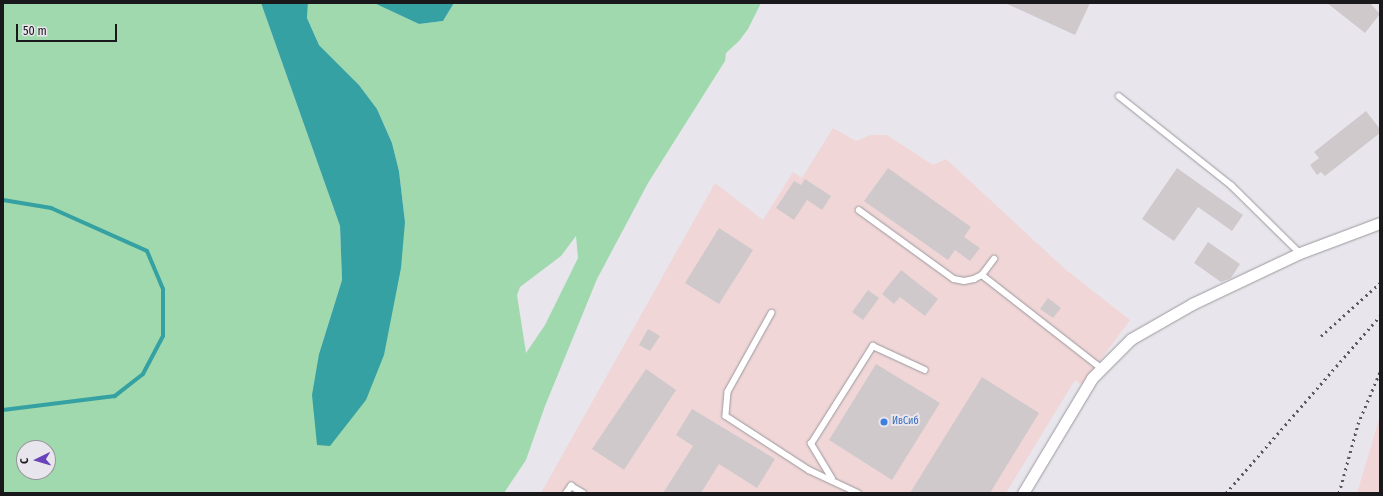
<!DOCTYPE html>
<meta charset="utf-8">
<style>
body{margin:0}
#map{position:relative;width:1383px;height:496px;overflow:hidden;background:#e8e6ec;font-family:"Fira Sans Condensed",sans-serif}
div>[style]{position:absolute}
.industrial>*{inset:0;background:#f0d6d7}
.green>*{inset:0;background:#a0d9ae}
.water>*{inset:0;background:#36a1a2}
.stream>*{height:4px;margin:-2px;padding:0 2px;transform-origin:2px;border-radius:2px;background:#36a1a2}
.building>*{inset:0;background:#cfc9cc}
.roads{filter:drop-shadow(0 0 1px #9a989e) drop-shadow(0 0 1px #9a989e)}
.lane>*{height:5.5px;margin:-2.75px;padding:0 2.75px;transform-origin:2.75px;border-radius:2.75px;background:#fff}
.street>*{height:11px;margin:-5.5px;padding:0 5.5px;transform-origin:5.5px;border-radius:5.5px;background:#fff}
.rail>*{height:3px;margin-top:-1.5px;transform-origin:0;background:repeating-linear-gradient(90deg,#5a595c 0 2px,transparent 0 6px)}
.dots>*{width:11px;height:11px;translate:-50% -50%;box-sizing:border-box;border:2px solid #e8e6ec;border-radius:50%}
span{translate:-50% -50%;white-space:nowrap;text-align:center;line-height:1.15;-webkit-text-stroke:4px #e8e6ec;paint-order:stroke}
.shop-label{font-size:10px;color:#366cbe}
.left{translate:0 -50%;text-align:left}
.frame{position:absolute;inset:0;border:4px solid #19181a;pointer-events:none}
.north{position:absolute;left:16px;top:440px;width:40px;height:40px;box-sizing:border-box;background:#e8e6ec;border:1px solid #959498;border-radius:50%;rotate:265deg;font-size:11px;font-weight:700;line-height:16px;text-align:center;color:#19181a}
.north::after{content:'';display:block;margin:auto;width:14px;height:18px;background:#6843bb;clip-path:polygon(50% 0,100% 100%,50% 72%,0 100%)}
.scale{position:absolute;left:16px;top:24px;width:101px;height:18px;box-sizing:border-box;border:2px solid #19181a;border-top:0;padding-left:5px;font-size:12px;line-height:14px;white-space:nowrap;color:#19181a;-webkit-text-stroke:3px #e8e6ec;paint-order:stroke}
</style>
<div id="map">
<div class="industrial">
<div style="clip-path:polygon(833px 128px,856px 141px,871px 135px,887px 135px,933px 165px,946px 159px,1065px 269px,1130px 320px,1082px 385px,1075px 380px,1006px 493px,541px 493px,715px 183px,763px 220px,793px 172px,802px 178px)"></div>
<div style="clip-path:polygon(1380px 416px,1380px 493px,1357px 493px)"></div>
</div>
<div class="green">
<div style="clip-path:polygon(evenodd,3px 3px,261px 3px,340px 226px,342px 280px,319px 354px,405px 222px,399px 171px,392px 143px,377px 109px,359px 85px,319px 45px,307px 18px,308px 3px,374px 3px,419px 24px,443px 21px,454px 3px,761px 3px,748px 29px,739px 41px,726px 53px,725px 61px,648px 183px,597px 279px,545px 406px,526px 460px,504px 493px,3px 493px,3px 3px,576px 236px,578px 258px,545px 325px,526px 353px,517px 295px,520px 287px,561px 256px,576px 236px,3px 3px,24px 448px,48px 448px,48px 472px,24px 472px,24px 448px)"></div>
</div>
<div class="water">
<div style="clip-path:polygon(261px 3px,308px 3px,307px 18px,319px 45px,359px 85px,377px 109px,392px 143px,399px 171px,405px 222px,401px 268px,384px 355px,366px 400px,330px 446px,317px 445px,312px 395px,319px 354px,342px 280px,340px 226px)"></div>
<div style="clip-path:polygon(374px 3px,454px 3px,443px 21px,419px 24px)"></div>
</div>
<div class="stream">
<div style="left:3px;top:200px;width:49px;rotate:9.5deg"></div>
<div style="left:51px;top:208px;width:105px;rotate:24.1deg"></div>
<div style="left:147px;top:251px;width:41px;rotate:67.2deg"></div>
<div style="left:163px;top:289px;width:47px;rotate:90deg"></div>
<div style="left:163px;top:336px;width:43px;rotate:117.8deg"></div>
<div style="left:143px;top:374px;width:36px;rotate:142deg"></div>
<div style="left:115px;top:396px;width:113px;rotate:172.9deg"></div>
</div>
<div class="building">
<div style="clip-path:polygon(1005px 3px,1090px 3px,1075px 35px)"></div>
<div style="clip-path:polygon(1327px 3px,1370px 3px,1380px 14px,1365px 33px)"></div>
<div style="clip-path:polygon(1366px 111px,1380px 129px,1380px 133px,1325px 176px,1321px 172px,1317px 175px,1310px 165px,1319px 158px,1314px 152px)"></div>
<div style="clip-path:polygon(888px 168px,971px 227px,964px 237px,980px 248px,970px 261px,955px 250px,948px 260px,864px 201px)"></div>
<div style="clip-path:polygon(1177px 168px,1243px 215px,1232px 231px,1198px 207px,1174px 241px,1142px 219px)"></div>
<div style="clip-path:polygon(805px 179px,831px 196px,822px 210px,807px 200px,794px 220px,776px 208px,794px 181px,801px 185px)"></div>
<div style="clip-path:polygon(719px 228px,753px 250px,719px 304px,685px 283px)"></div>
<div style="clip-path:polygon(1208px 242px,1240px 264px,1231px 278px,1221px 282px,1194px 263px)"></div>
<div style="clip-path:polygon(901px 270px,938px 299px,925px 316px,900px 297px,894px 304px,882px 294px)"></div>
<div style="clip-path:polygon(868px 290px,879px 298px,863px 320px,852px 312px)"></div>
<div style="clip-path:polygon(1048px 298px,1061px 308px,1053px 318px,1040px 309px)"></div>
<div style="clip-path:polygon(648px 329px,660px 336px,650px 351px,639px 345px)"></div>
<div style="clip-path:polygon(876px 364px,940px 403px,892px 480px,829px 440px)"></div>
<div style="clip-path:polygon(646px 369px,676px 390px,624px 470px,592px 449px)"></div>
<div style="clip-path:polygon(982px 377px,1039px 413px,990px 493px,910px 493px)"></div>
<div style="clip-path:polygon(692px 409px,775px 459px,757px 488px,719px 464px,701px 493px,663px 493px,693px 446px,676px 435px)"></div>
</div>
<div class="roads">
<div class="lane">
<div style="left:1119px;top:96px;width:144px;rotate:38.5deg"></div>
<div style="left:1232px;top:186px;width:95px;rotate:44.6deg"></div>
<div style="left:859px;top:210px;width:117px;rotate:36deg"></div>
<div style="left:954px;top:279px;width:10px;rotate:11deg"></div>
<div style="left:964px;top:281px;width:10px;rotate:-11deg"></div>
<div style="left:974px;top:279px;width:9px;rotate:-27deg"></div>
<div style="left:982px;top:275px;width:20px;rotate:-53deg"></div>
<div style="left:982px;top:275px;width:151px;rotate:38deg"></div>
<div style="left:772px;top:313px;width:90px;rotate:119.1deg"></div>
<div style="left:728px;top:392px;width:24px;rotate:95deg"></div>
<div style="left:726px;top:416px;width:99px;rotate:33deg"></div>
<div style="left:809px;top:470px;width:54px;rotate:25.1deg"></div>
<div style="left:832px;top:479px;width:41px;rotate:-121deg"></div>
<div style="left:811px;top:444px;width:116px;rotate:-57.7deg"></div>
<div style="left:873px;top:346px;width:57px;rotate:24.8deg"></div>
<div style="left:566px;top:493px;width:9px;rotate:-54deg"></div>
<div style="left:571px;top:486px;width:14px;rotate:30deg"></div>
</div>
<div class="street">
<div style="left:1023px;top:493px;width:134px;rotate:-59deg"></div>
<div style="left:1092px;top:378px;width:55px;rotate:-45deg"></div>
<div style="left:1131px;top:339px;width:70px;rotate:-29.8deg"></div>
<div style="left:1192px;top:304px;width:119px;rotate:-25.3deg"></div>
<div style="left:1300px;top:253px;width:85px;rotate:-20.6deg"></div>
</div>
</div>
<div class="rail">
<div style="left:1321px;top:336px;width:79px;rotate:-41.9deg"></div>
<div style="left:1226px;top:493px;width:235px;rotate:-49deg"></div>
<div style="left:1339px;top:493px;width:72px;rotate:-74.6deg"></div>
<div style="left:1358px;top:424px;width:56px;rotate:-67.1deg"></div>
</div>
<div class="dots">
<div style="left:884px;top:422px;background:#3f7fe0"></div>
</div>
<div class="shop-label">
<span class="left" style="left:892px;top:422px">ИвСиб</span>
</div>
<div class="frame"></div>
<div class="north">С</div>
<div class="scale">50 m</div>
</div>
